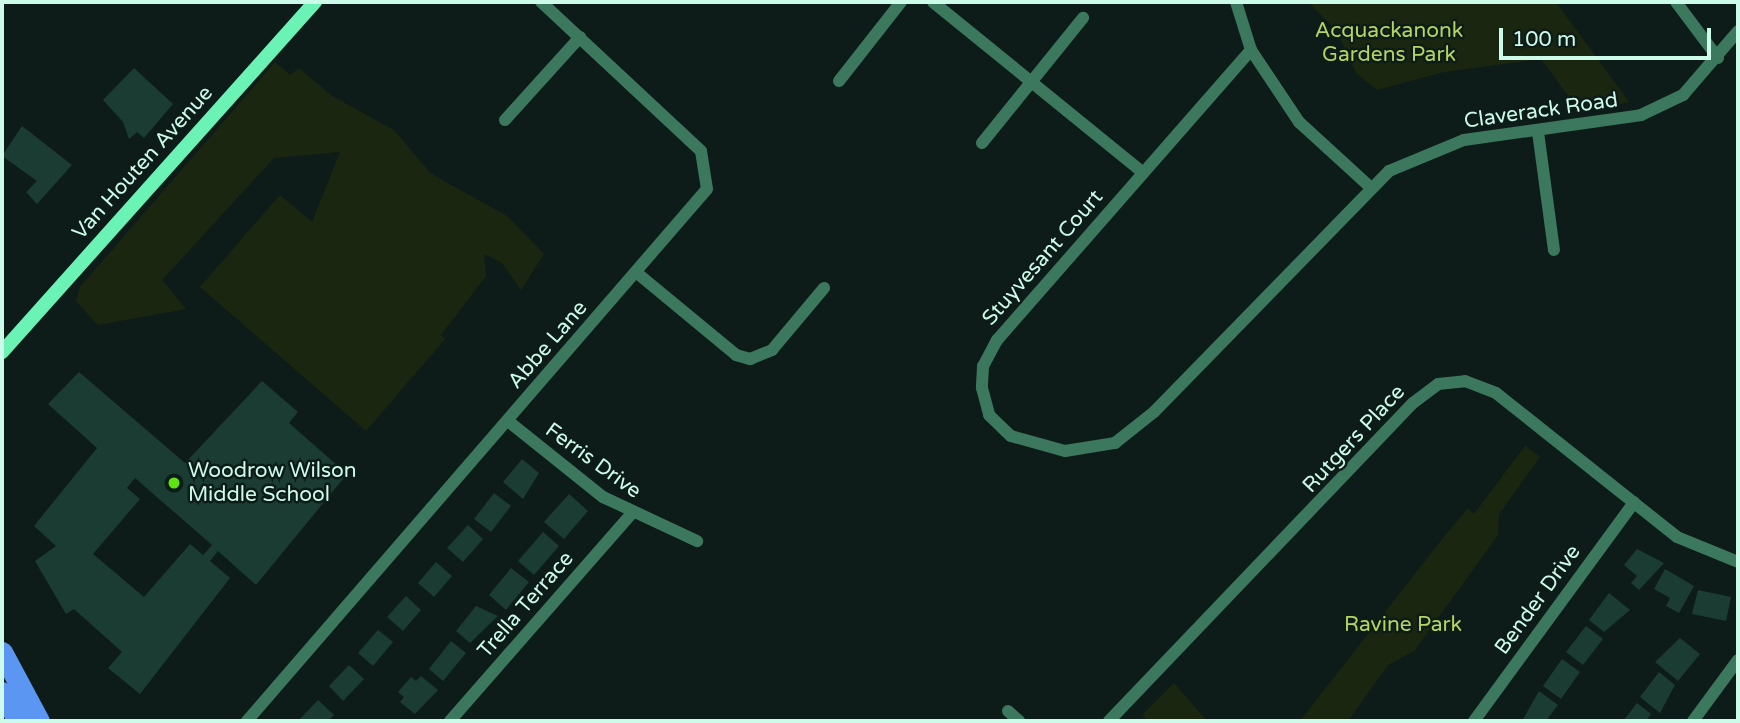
<!DOCTYPE html>
<style>
body{margin:0}
#map{position:relative;width:1740px;height:723px;overflow:hidden;background:#0d1c18;font-family:"Varela Round",sans-serif}
div>[style]{position:absolute}
.green>*{inset:0;background:#1b2611}
.building>*{inset:0;background:#1b3c33}
.minor>*{height:12px;margin:-6px;padding:0 6px;transform-origin:6px;border-radius:6px;background:#3c785d}
.secondary>*{height:14px;margin:-7px;padding:0 7px;transform-origin:7px;border-radius:7px;background:#6bf3b6}
.trunk>*{height:21px;margin:-10.5px;padding:0 10.5px;transform-origin:10.5px;border-radius:10.5px;background:#5a96f2}
.dots>*{width:19px;height:19px;translate:-50% -50%;box-sizing:border-box;border:4px solid #0d1c18;border-radius:50%}
span{translate:-50% -50%;white-space:nowrap;text-align:center;line-height:1.15;-webkit-text-stroke:5px #0d1c18;paint-order:stroke}
.park-label{font-size:21px;color:#b4d45f}
.street-label{font-size:21px;color:#ccfbea}
.poi-label{font-size:21px;color:#ccfbea}
.left{translate:0 -50%;text-align:left}
.frame{position:absolute;inset:0;border:4px solid #ccfbea;pointer-events:none}
.scale{position:absolute;left:1499px;top:28px;width:212px;height:32px;box-sizing:border-box;border:4px solid #ccfbea;border-top:0;padding-left:9px;font-size:21px;line-height:24px;white-space:nowrap;color:#ccfbea;-webkit-text-stroke:5px #0d1c18;paint-order:stroke}
</style>
<div id="map">
<div class="green">
<div style="clip-path:polygon(1308px 2px,1556px 2px,1629px 102px,1581px 113px,1541px 59px,1444px 72px,1377px 90px,1356px 73px,1336px 30px)"></div>
<div style="clip-path:polygon(275px 62px,290px 75px,299px 68px,332px 96px,394px 130px,430px 173px,507px 216px,544px 254px,521px 290px,502px 263px,484px 254px,486px 276px,441px 335px,445px 339px,366px 431px,200px 287px,280px 195px,312px 222px,340px 152px,274px 158px,162px 280px,186px 309px,98px 325px,76px 301px,80px 287px)"></div>
<div style="clip-path:polygon(1525px 446px,1540px 457px,1499px 514px,1498px 535px,1415px 650px,1388px 665px,1348px 721px,1300px 721px,1443px 538px,1468px 508px,1474px 514px)"></div>
<div style="clip-path:polygon(1174px 683px,1207px 721px,1149px 721px,1142px 715px)"></div>
</div>
<div class="building">
<div style="clip-path:polygon(134px 68px,173px 104px,144px 138px,137px 132px,129px 139px,123px 122px,103px 100px)"></div>
<div style="clip-path:polygon(22px 126px,72px 165px,37px 204px,26px 192px,37px 181px,2px 156px)"></div>
<div style="clip-path:polygon(evenodd,79px 372px,185px 463px,262px 381px,298px 412px,289px 423px,347px 474px,256px 585px,218px 551px,210px 561px,230px 578px,140px 694px,108px 668px,122px 652px,74px 609px,66px 614px,35px 561px,56px 546px,34px 526px,97px 448px,48px 404px,79px 372px,135px 478px,212px 545px,203px 555px,190px 544px,144px 597px,93px 554px,140px 499px,127px 488px,135px 478px)"></div>
<div style="clip-path:polygon(522px 459px,539px 473px,523px 499px,503px 482px)"></div>
<div style="clip-path:polygon(494px 493px,511px 506px,491px 532px,474px 519px)"></div>
<div style="clip-path:polygon(569px 494px,588px 511px,564px 539px,544px 522px)"></div>
<div style="clip-path:polygon(468px 525px,483px 539px,463px 562px,447px 548px)"></div>
<div style="clip-path:polygon(543px 532px,559px 546px,534px 575px,518px 561px)"></div>
<div style="clip-path:polygon(1637px 549px,1664px 563px,1639px 590px,1631px 583px,1637px 576px,1624px 565px)"></div>
<div style="clip-path:polygon(436px 562px,452px 576px,434px 597px,418px 583px)"></div>
<div style="clip-path:polygon(511px 568px,529px 582px,506px 610px,489px 595px)"></div>
<div style="clip-path:polygon(1665px 569px,1694px 586px,1679px 613px,1666px 606px,1670px 598px,1654px 589px)"></div>
<div style="clip-path:polygon(1698px 590px,1731px 597px,1726px 621px,1692px 614px)"></div>
<div style="clip-path:polygon(1609px 593px,1630px 610px,1604px 632px,1589px 620px)"></div>
<div style="clip-path:polygon(406px 596px,421px 610px,403px 631px,387px 617px)"></div>
<div style="clip-path:polygon(476px 606px,498px 616px,470px 643px,456px 631px)"></div>
<div style="clip-path:polygon(1586px 626px,1603px 639px,1583px 665px,1566px 652px)"></div>
<div style="clip-path:polygon(378px 630px,393px 642px,373px 666px,358px 653px)"></div>
<div style="clip-path:polygon(1680px 638px,1700px 654px,1678px 681px,1655px 662px)"></div>
<div style="clip-path:polygon(451px 641px,466px 653px,443px 681px,429px 669px)"></div>
<div style="clip-path:polygon(1562px 659px,1580px 672px,1561px 699px,1543px 686px)"></div>
<div style="clip-path:polygon(349px 665px,364px 679px,343px 701px,329px 686px)"></div>
<div style="clip-path:polygon(1659px 672px,1675px 685px,1660px 713px,1640px 697px)"></div>
<div style="clip-path:polygon(421px 676px,438px 690px,415px 714px,400px 702px,404px 697px,398px 692px,411px 677px,416px 681px)"></div>
<div style="clip-path:polygon(1539px 691px,1558px 705px,1546px 721px,1522px 721px)"></div>
<div style="clip-path:polygon(318px 700px,334px 715px,328px 721px,298px 721px)"></div>
<div style="clip-path:polygon(1637px 703px,1651px 714px,1646px 721px,1623px 721px)"></div>
</div>
<div class="minor">
<div style="left:933px;top:2px;width:269px;rotate:39.1deg"></div>
<div style="left:1236px;top:2px;width:50px;rotate:72.6deg"></div>
<div style="left:1251px;top:50px;width:87px;rotate:56.3deg"></div>
<div style="left:1299px;top:122px;width:95px;rotate:42.4deg"></div>
<div style="left:1676px;top:2px;width:70px;rotate:53.1deg"></div>
<div style="left:1251px;top:50px;width:386px;rotate:131.2deg"></div>
<div style="left:997px;top:340px;width:30px;rotate:118deg"></div>
<div style="left:983px;top:366px;width:22px;rotate:93deg"></div>
<div style="left:982px;top:388px;width:28px;rotate:75deg"></div>
<div style="left:989px;top:415px;width:30px;rotate:44deg"></div>
<div style="left:1011px;top:436px;width:56px;rotate:15.5deg"></div>
<div style="left:1065px;top:451px;width:51px;rotate:-9.1deg"></div>
<div style="left:1115px;top:443px;width:50px;rotate:-38.5deg"></div>
<div style="left:1154px;top:412px;width:337px;rotate:-45.7deg"></div>
<div style="left:1389px;top:171px;width:81px;rotate:-22.5deg"></div>
<div style="left:1464px;top:140px;width:179px;rotate:-8deg"></div>
<div style="left:1641px;top:115px;width:47px;rotate:-25.5deg"></div>
<div style="left:1683px;top:95px;width:84px;rotate:-49.3deg"></div>
<div style="left:839px;top:81px;width:100px;rotate:-51.9deg"></div>
<div style="left:505px;top:120px;width:112px;rotate:-47.9deg"></div>
<div style="left:1538px;top:132px;width:119px;rotate:82.3deg"></div>
<div style="left:982px;top:143px;width:161px;rotate:-51.1deg"></div>
<div style="left:637px;top:273px;width:129px;rotate:39.6deg"></div>
<div style="left:736px;top:355px;width:15px;rotate:16deg"></div>
<div style="left:750px;top:359px;width:24px;rotate:-22deg"></div>
<div style="left:772px;top:350px;width:81px;rotate:-50deg"></div>
<div style="left:508px;top:421px;width:122px;rotate:38.7deg"></div>
<div style="left:603px;top:497px;width:104px;rotate:25.1deg"></div>
<div style="left:1008px;top:711px;width:15px;rotate:42deg"></div>
<div style="left:247px;top:721px;width:703px;rotate:-49.15deg"></div>
<div style="left:707px;top:189px;width:38px;rotate:-99deg"></div>
<div style="left:701px;top:151px;width:219px;rotate:-137deg"></div>
<div style="left:450px;top:721px;width:275px;rotate:-48.8deg"></div>
<div style="left:1109px;top:721px;width:440px;rotate:-46.3deg"></div>
<div style="left:1413px;top:403px;width:31px;rotate:-37deg"></div>
<div style="left:1438px;top:384px;width:27px;rotate:-6deg"></div>
<div style="left:1465px;top:381px;width:33px;rotate:21deg"></div>
<div style="left:1496px;top:393px;width:231px;rotate:38.5deg"></div>
<div style="left:1677px;top:537px;width:66px;rotate:22.3deg"></div>
<div style="left:1474px;top:721px;width:271px;rotate:-53.8deg"></div>
<div style="left:1693px;top:721px;width:76px;rotate:-53.6deg"></div>
</div>
<div class="secondary">
<div style="left:2px;top:352px;width:470px;rotate:-48.2deg"></div>
</div>
<div class="trunk">
<div style="left:2px;top:652px;width:78px;rotate:61.8deg"></div>
<div style="left:2px;top:692px;width:33px;rotate:61deg"></div>
</div>
<div class="dots">
<div style="left:174px;top:483px;background:#60e112"></div>
</div>
<div class="park-label">
<span style="left:1389px;top:43px">Acquackanonk<br>Gardens Park</span>
<span style="left:1403px;top:625px">Ravine Park</span>
</div>
<div class="street-label">
<span style="left:1541px;top:111px;rotate:-8deg">Claverack Road</span>
<span style="left:143px;top:163px;rotate:-48deg">Van Houten Avenue</span>
<span style="left:1043px;top:258px;rotate:-49deg">Stuyvesant Court</span>
<span style="left:548px;top:345px;rotate:-49deg">Abbe Lane</span>
<span style="left:1354px;top:439px;rotate:-47deg">Rutgers Place</span>
<span style="left:593px;top:461px;rotate:36deg">Ferris Drive</span>
<span style="left:1538px;top:600px;rotate:-54deg">Bender Drive</span>
<span style="left:526px;top:605px;rotate:-49deg">Trella Terrace</span>
</div>
<div class="poi-label">
<span class="left" style="left:188px;top:483px">Woodrow Wilson<br>Middle School</span>
</div>
<div class="frame"></div>
<div class="scale">100 m</div>
</div>
